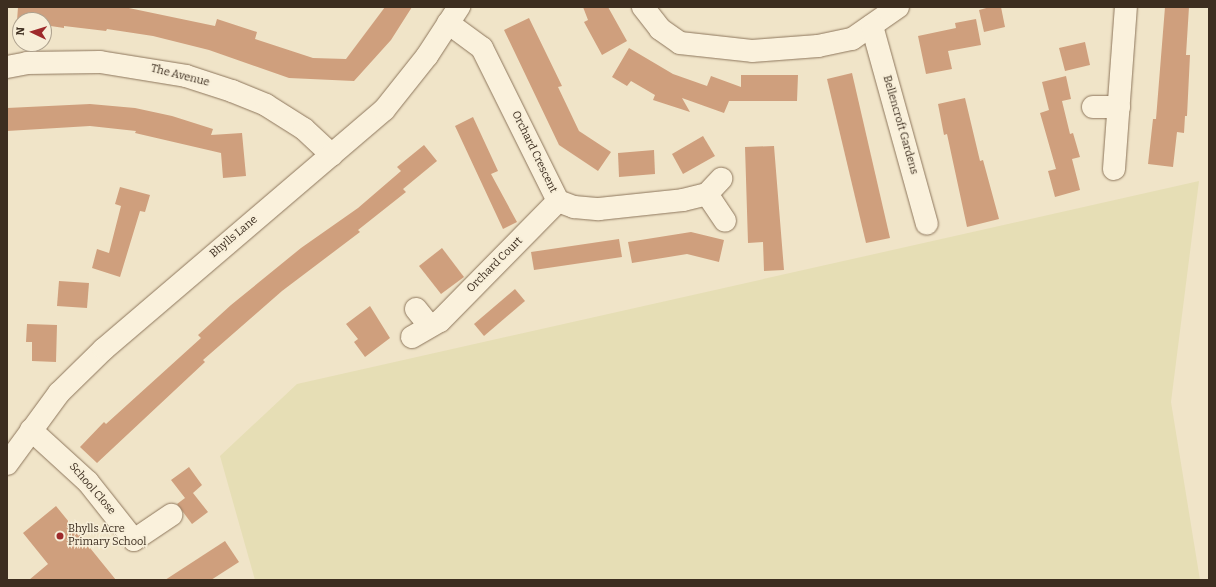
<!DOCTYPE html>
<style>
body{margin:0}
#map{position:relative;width:1216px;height:587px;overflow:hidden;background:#f0e4c8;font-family:Bitter,serif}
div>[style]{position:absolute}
.farmland>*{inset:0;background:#e6deb5}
.building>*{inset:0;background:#cf9f7d}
.roads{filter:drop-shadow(0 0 1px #8d765c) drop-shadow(0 0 1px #8d765c)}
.minor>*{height:22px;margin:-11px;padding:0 11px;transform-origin:11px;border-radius:11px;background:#faf1dc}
.tertiary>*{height:22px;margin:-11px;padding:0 11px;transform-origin:11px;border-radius:11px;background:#faf1dc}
.dots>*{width:11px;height:11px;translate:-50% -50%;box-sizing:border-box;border:2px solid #f7eed8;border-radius:50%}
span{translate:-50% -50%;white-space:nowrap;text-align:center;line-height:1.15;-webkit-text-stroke:3px #f7eed8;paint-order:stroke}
.street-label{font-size:11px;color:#3d2e20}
.poi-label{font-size:11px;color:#3d2e20}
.left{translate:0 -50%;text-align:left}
.frame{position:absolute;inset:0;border:8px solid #3d2e20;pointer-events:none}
.north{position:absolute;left:12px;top:12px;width:40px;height:40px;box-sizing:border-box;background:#f7eed8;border:1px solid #ada18e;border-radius:50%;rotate:274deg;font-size:11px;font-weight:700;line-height:16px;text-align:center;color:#3d2e20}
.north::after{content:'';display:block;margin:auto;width:14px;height:18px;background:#9e2a2b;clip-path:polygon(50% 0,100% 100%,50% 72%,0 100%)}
</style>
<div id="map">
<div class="farmland">
<div style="clip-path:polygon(1199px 181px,1171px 402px,1200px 580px,255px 580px,220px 456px,297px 384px)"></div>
</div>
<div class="building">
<div style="clip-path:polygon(18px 7px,124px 7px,215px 26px,217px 19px,257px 32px,255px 39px,313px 58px,346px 59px,385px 7px,412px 7px,391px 40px,354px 81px,289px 78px,209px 50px,153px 36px,107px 29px,106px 31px,64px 26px,64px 28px,44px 25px,44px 20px,17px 21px)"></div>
<div style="clip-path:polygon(583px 7px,608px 7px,627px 41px,602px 55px,584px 22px,588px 20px)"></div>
<div style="clip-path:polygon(990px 7px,1001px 7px,1005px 27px,984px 32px,979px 10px)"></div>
<div style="clip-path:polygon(1165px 7px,1189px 7px,1186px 55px,1190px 55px,1187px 116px,1185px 116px,1184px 133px,1177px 132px,1173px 167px,1148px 164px,1153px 119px,1156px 119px)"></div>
<div style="clip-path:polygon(529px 18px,562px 86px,558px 87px,579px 131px,611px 152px,598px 171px,559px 145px,504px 30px)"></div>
<div style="clip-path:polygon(976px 19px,981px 45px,948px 51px,952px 69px,926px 74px,918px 36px,956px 28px,955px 23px)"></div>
<div style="clip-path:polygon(1085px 42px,1090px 65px,1065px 71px,1059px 48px)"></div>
<div style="clip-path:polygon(629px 48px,673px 74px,707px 86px,711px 76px,741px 87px,741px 75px,798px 75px,797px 101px,729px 101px,724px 113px,682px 98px,690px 112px,653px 100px,655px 95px,631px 81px,627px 86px,612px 77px)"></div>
<div style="clip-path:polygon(852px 73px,890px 238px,866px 243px,827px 79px)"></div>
<div style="clip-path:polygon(1066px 76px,1071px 99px,1062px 101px,1070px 134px,1073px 133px,1080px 157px,1072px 159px,1080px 190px,1055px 197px,1048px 171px,1056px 169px,1040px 113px,1049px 110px,1042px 82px)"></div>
<div style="clip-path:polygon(965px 98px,980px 161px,983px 160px,999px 219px,967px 227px,947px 134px,944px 135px,938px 104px)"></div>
<div style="clip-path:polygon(90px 104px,135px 108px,172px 116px,213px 129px,211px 135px,242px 133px,246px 176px,223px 178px,221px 153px,135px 133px,136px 131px,90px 126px,7px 131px,7px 108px)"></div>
<div style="clip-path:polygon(473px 117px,498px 171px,491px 174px,517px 222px,503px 229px,455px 126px)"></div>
<div style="clip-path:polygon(703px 136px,715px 156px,683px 174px,672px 154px)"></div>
<div style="clip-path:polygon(424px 145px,437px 161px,403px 189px,406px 192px,358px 230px,360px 232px,282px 291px,203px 360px,205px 362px,97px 463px,80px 447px,104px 422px,106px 424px,201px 338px,198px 335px,231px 305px,301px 248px,358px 208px,401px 171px,397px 167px)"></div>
<div style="clip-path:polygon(774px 146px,784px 270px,764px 271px,763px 242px,748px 243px,745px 147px)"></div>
<div style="clip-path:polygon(654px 150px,655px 174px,619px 177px,618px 153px)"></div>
<div style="clip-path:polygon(120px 187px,150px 195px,145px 212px,140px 211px,120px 277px,92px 268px,97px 249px,109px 253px,121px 206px,115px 204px)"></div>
<div style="clip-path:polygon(691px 232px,724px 240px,719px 262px,687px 254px,632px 263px,628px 242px)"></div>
<div style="clip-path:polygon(619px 239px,622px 257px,534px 270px,531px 252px)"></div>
<div style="clip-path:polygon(442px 248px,464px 277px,441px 294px,419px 266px)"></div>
<div style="clip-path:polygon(59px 281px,89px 283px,87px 308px,57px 306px)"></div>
<div style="clip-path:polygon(515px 289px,525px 301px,484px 336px,474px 324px)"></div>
<div style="clip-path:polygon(370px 306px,390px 338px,365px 357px,354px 342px,358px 339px,346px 324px)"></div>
<div style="clip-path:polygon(27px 324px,57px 325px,56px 362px,32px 361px,32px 342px,26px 342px)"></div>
<div style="clip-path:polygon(189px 467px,202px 485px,193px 493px,208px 512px,192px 524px,177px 504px,185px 498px,171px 480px)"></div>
<div style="clip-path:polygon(56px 506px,116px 580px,29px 580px,48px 564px,23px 533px)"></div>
<div style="clip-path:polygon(225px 541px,239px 562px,211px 580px,165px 580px)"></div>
</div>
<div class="roads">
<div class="minor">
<div style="left:643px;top:7px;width:28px;rotate:52deg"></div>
<div style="left:660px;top:29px;width:24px;rotate:35deg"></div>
<div style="left:680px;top:43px;width:72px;rotate:6.3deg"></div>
<div style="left:752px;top:51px;width:66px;rotate:-4.3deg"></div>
<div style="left:818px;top:46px;width:35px;rotate:-12deg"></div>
<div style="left:852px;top:39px;width:56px;rotate:-34.8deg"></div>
<div style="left:448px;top:23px;width:42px;rotate:36.3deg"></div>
<div style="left:482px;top:48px;width:171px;rotate:63.6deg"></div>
<div style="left:558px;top:201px;width:17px;rotate:21deg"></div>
<div style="left:574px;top:207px;width:25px;rotate:5deg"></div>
<div style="left:599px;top:209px;width:84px;rotate:-6.1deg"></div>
<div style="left:683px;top:200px;width:25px;rotate:-14deg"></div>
<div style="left:707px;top:194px;width:21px;rotate:-47deg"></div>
<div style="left:872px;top:26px;width:205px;rotate:74.5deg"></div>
<div style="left:7px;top:67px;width:20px;rotate:-11deg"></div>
<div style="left:27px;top:63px;width:73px;rotate:-0.8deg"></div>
<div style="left:100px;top:62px;width:87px;rotate:9.2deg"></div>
<div style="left:186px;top:76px;width:48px;rotate:18.1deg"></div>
<div style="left:232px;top:91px;width:37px;rotate:22deg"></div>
<div style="left:266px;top:105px;width:45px;rotate:32.3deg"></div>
<div style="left:304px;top:129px;width:38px;rotate:43deg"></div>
<div style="left:1093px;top:107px;width:26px"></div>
<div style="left:1114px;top:169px;width:162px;rotate:-85.8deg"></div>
<div style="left:707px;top:194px;width:32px;rotate:56deg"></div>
<div style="left:416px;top:309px;width:22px;rotate:51deg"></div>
<div style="left:412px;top:337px;width:32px;rotate:-30deg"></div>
<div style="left:440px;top:321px;width:168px;rotate:-45.5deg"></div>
<div style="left:31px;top:430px;width:77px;rotate:42.4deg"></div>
<div style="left:88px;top:482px;width:74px;rotate:51.6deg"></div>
<div style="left:134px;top:540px;width:45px;rotate:-34deg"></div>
</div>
<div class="tertiary">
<div style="left:7px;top:464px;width:88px;rotate:-53.8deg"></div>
<div style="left:59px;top:393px;width:63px;rotate:-44.4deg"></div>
<div style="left:104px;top:349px;width:368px;rotate:-40.5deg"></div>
<div style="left:384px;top:110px;width:69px;rotate:-51.5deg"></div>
<div style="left:427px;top:56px;width:59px;rotate:-56.9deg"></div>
</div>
</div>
<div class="dots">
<div style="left:60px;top:536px;background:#9e2a2b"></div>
</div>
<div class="street-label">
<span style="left:180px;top:76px;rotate:14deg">The Avenue</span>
<span style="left:900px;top:125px;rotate:74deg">Bellencroft Gardens</span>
<span style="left:534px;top:152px;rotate:64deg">Orchard Crescent</span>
<span style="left:234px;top:237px;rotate:-40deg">Bhylls Lane</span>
<span style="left:495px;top:265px;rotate:-45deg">Orchard Court</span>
<span style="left:92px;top:489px;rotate:49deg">School Close</span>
</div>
<div class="poi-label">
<span class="left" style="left:68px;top:536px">Bhylls Acre<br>Primary School</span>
</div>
<div class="frame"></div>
<div class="north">N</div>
</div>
